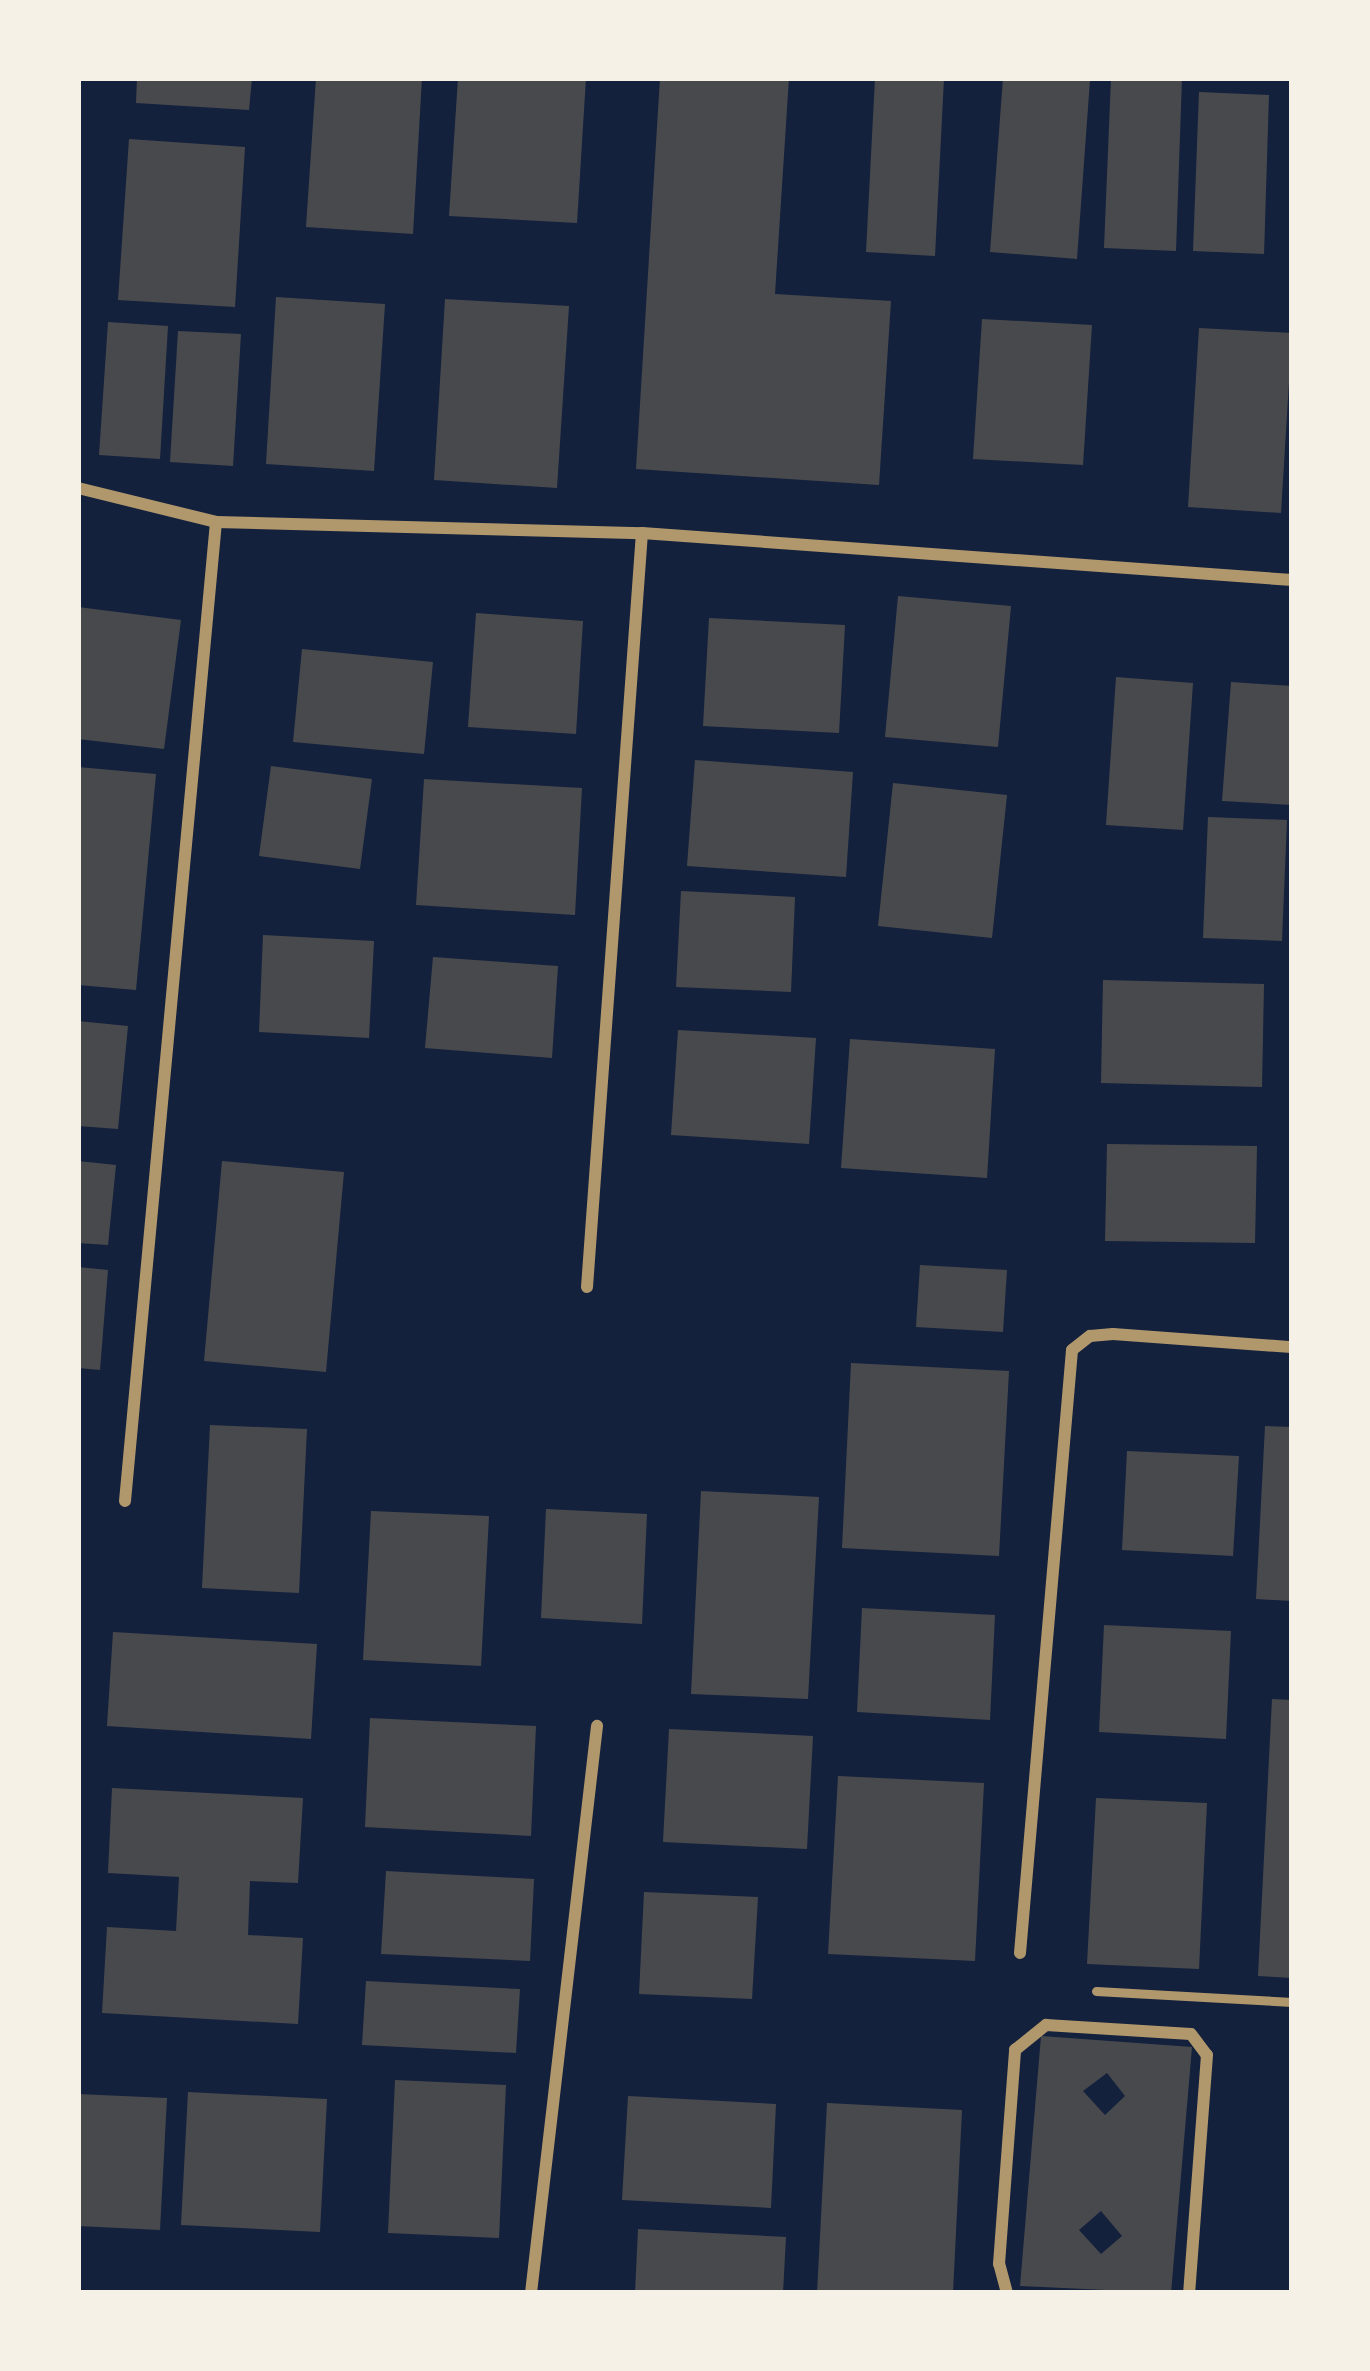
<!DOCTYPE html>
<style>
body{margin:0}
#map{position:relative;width:1370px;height:2371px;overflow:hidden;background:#14213d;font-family:Helvetica,sans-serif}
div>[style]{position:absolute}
.building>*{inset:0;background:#48494c}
.service>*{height:9px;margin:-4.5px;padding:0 4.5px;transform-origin:4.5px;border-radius:4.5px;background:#b1986c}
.minor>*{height:12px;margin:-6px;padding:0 6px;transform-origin:6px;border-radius:6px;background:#b1986c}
span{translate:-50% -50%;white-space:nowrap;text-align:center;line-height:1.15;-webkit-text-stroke:9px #f6f1e7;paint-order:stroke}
.frame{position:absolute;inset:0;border:81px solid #f6f1e7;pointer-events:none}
</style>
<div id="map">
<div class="building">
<div style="clip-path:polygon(137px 78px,252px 78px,249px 110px,136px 103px)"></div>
<div style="clip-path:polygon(316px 78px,422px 78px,413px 234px,306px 227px)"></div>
<div style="clip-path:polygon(458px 78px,586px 78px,577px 223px,449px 216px)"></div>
<div style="clip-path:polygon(660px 78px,789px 78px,775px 294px,891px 301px,879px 485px,636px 469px)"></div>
<div style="clip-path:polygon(875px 78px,944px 78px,935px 256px,866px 252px)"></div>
<div style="clip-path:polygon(1003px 78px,1090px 80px,1077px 259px,990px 252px)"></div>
<div style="clip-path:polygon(1111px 78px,1182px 78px,1176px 251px,1104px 248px)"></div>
<div style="clip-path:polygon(1199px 92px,1269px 95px,1264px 254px,1193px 251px)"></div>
<div style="clip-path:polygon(129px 139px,245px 147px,235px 307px,118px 300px)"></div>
<div style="clip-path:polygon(276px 297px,385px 304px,374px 471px,266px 464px)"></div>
<div style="clip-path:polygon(445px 299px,569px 306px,557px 488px,434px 480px)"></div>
<div style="clip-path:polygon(982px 319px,1092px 325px,1083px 465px,973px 459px)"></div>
<div style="clip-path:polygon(108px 322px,168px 326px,160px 459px,99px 455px)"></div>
<div style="clip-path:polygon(1199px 328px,1292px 333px,1281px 513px,1188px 507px)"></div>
<div style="clip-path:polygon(178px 331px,241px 334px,233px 466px,170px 462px)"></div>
<div style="clip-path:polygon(898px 596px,1011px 606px,998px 747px,885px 737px)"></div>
<div style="clip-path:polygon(78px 607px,181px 620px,164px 749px,78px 739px)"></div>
<div style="clip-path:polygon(476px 613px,583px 621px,576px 734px,468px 727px)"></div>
<div style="clip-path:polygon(709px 618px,845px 625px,839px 733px,703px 726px)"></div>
<div style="clip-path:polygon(302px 649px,433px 662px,424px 754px,293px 742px)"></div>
<div style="clip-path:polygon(1116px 677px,1193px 683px,1183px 830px,1106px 825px)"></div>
<div style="clip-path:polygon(1231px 682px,1292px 686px,1292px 805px,1222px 801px)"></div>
<div style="clip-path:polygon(695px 760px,853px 772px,846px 877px,687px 866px)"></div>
<div style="clip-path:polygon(271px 766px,372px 779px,360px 869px,259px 856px)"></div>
<div style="clip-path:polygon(78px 767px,156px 774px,136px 990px,78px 985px)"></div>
<div style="clip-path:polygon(424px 779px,582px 788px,575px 915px,416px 905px)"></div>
<div style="clip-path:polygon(893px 783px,1007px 795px,992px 938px,878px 926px)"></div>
<div style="clip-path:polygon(1208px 817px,1287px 820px,1282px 941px,1203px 938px)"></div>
<div style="clip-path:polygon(681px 891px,795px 897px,791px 992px,676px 987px)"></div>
<div style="clip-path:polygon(263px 935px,374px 941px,369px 1038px,259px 1032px)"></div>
<div style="clip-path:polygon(433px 957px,558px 966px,552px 1058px,425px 1048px)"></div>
<div style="clip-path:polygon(1103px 980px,1264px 984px,1262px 1087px,1101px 1083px)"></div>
<div style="clip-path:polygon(78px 1021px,128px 1026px,118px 1129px,78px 1126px)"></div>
<div style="clip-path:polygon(678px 1030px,816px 1038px,809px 1144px,671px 1135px)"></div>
<div style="clip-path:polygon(850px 1039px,995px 1049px,987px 1178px,841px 1168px)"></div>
<div style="clip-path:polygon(1107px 1144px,1257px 1146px,1255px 1243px,1105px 1241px)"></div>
<div style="clip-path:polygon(78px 1161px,116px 1165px,108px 1245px,78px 1243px)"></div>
<div style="clip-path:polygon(222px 1161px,344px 1172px,326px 1372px,204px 1361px)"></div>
<div style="clip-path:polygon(920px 1265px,1007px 1270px,1003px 1332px,916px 1327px)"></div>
<div style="clip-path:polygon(78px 1267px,108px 1270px,100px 1370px,78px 1368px)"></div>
<div style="clip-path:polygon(851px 1363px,1009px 1371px,999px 1556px,842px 1548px)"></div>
<div style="clip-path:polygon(210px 1425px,307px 1429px,299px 1593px,202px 1588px)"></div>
<div style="clip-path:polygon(1265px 1426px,1292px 1427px,1292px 1601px,1256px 1599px)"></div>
<div style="clip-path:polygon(1127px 1451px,1239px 1456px,1233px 1556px,1122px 1550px)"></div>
<div style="clip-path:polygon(701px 1491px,819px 1497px,808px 1699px,691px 1694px)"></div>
<div style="clip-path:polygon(546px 1509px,647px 1514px,642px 1624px,541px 1618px)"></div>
<div style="clip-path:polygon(371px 1511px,489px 1516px,481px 1666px,363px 1660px)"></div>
<div style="clip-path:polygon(862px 1608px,995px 1615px,990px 1720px,857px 1712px)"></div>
<div style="clip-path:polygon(1104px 1625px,1231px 1631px,1226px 1739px,1099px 1732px)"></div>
<div style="clip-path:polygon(113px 1632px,317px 1644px,311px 1739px,107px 1726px)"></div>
<div style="clip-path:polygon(1272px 1699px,1292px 1700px,1292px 1978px,1258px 1976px)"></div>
<div style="clip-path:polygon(370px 1718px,536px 1726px,531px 1836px,365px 1827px)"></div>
<div style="clip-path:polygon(669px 1729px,813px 1736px,807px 1849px,663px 1842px)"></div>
<div style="clip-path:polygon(838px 1776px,984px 1783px,975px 1961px,828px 1954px)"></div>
<div style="clip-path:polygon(112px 1788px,303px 1798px,298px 1883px,250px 1881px,248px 1935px,303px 1938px,298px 2024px,102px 2013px,107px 1927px,176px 1931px,179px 1877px,108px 1873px)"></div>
<div style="clip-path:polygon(1096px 1798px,1207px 1803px,1199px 1969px,1087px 1964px)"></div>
<div style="clip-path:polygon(386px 1871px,534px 1879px,530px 1961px,381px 1954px)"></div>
<div style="clip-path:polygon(644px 1892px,758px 1897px,752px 1999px,639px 1994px)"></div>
<div style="clip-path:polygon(366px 1981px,520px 1989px,516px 2053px,362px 2045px)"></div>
<div style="clip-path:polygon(evenodd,1041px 2036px,1192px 2047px,1171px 2293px,1020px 2286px,1041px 2036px,1107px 2073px,1125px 2096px,1105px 2115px,1083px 2091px,1107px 2073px,1041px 2036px,1101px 2211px,1122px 2236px,1101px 2254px,1079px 2230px,1101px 2211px)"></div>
<div style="clip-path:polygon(395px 2080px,506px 2085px,499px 2238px,388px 2233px)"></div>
<div style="clip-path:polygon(188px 2092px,327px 2099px,320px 2232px,181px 2225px)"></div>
<div style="clip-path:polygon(78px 2094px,167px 2098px,160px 2230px,78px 2226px)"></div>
<div style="clip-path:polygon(628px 2096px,776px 2104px,771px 2208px,622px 2200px)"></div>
<div style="clip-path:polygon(827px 2103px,962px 2110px,953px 2293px,817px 2293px)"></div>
<div style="clip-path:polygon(638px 2229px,786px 2237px,783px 2293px,635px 2293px)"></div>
</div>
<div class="service">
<div style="left:1096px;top:1991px;width:196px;rotate:3.2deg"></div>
</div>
<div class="minor">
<div style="left:78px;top:488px;width:142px;rotate:13.8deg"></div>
<div style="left:216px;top:522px;width:426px;rotate:1.5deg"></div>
<div style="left:642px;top:533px;width:652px;rotate:4.14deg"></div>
<div style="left:587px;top:1287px;width:756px;rotate:-85.83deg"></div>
<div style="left:125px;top:1501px;width:983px;rotate:-84.69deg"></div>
<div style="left:1020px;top:1953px;width:605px;rotate:-85.07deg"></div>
<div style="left:1072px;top:1350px;width:23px;rotate:-38deg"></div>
<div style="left:1090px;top:1336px;width:23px;rotate:-5deg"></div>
<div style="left:1113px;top:1334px;width:179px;rotate:4.2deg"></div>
<div style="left:531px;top:2293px;width:571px;rotate:-83.36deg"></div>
<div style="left:1007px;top:2293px;width:30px;rotate:-105deg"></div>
<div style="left:999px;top:2264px;width:215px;rotate:-85.7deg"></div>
<div style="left:1015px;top:2050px;width:40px;rotate:-39deg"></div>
<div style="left:1046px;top:2025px;width:145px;rotate:3.6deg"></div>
<div style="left:1191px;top:2034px;width:26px;rotate:53deg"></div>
<div style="left:1207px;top:2055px;width:239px;rotate:94.3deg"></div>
</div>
<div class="frame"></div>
</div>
